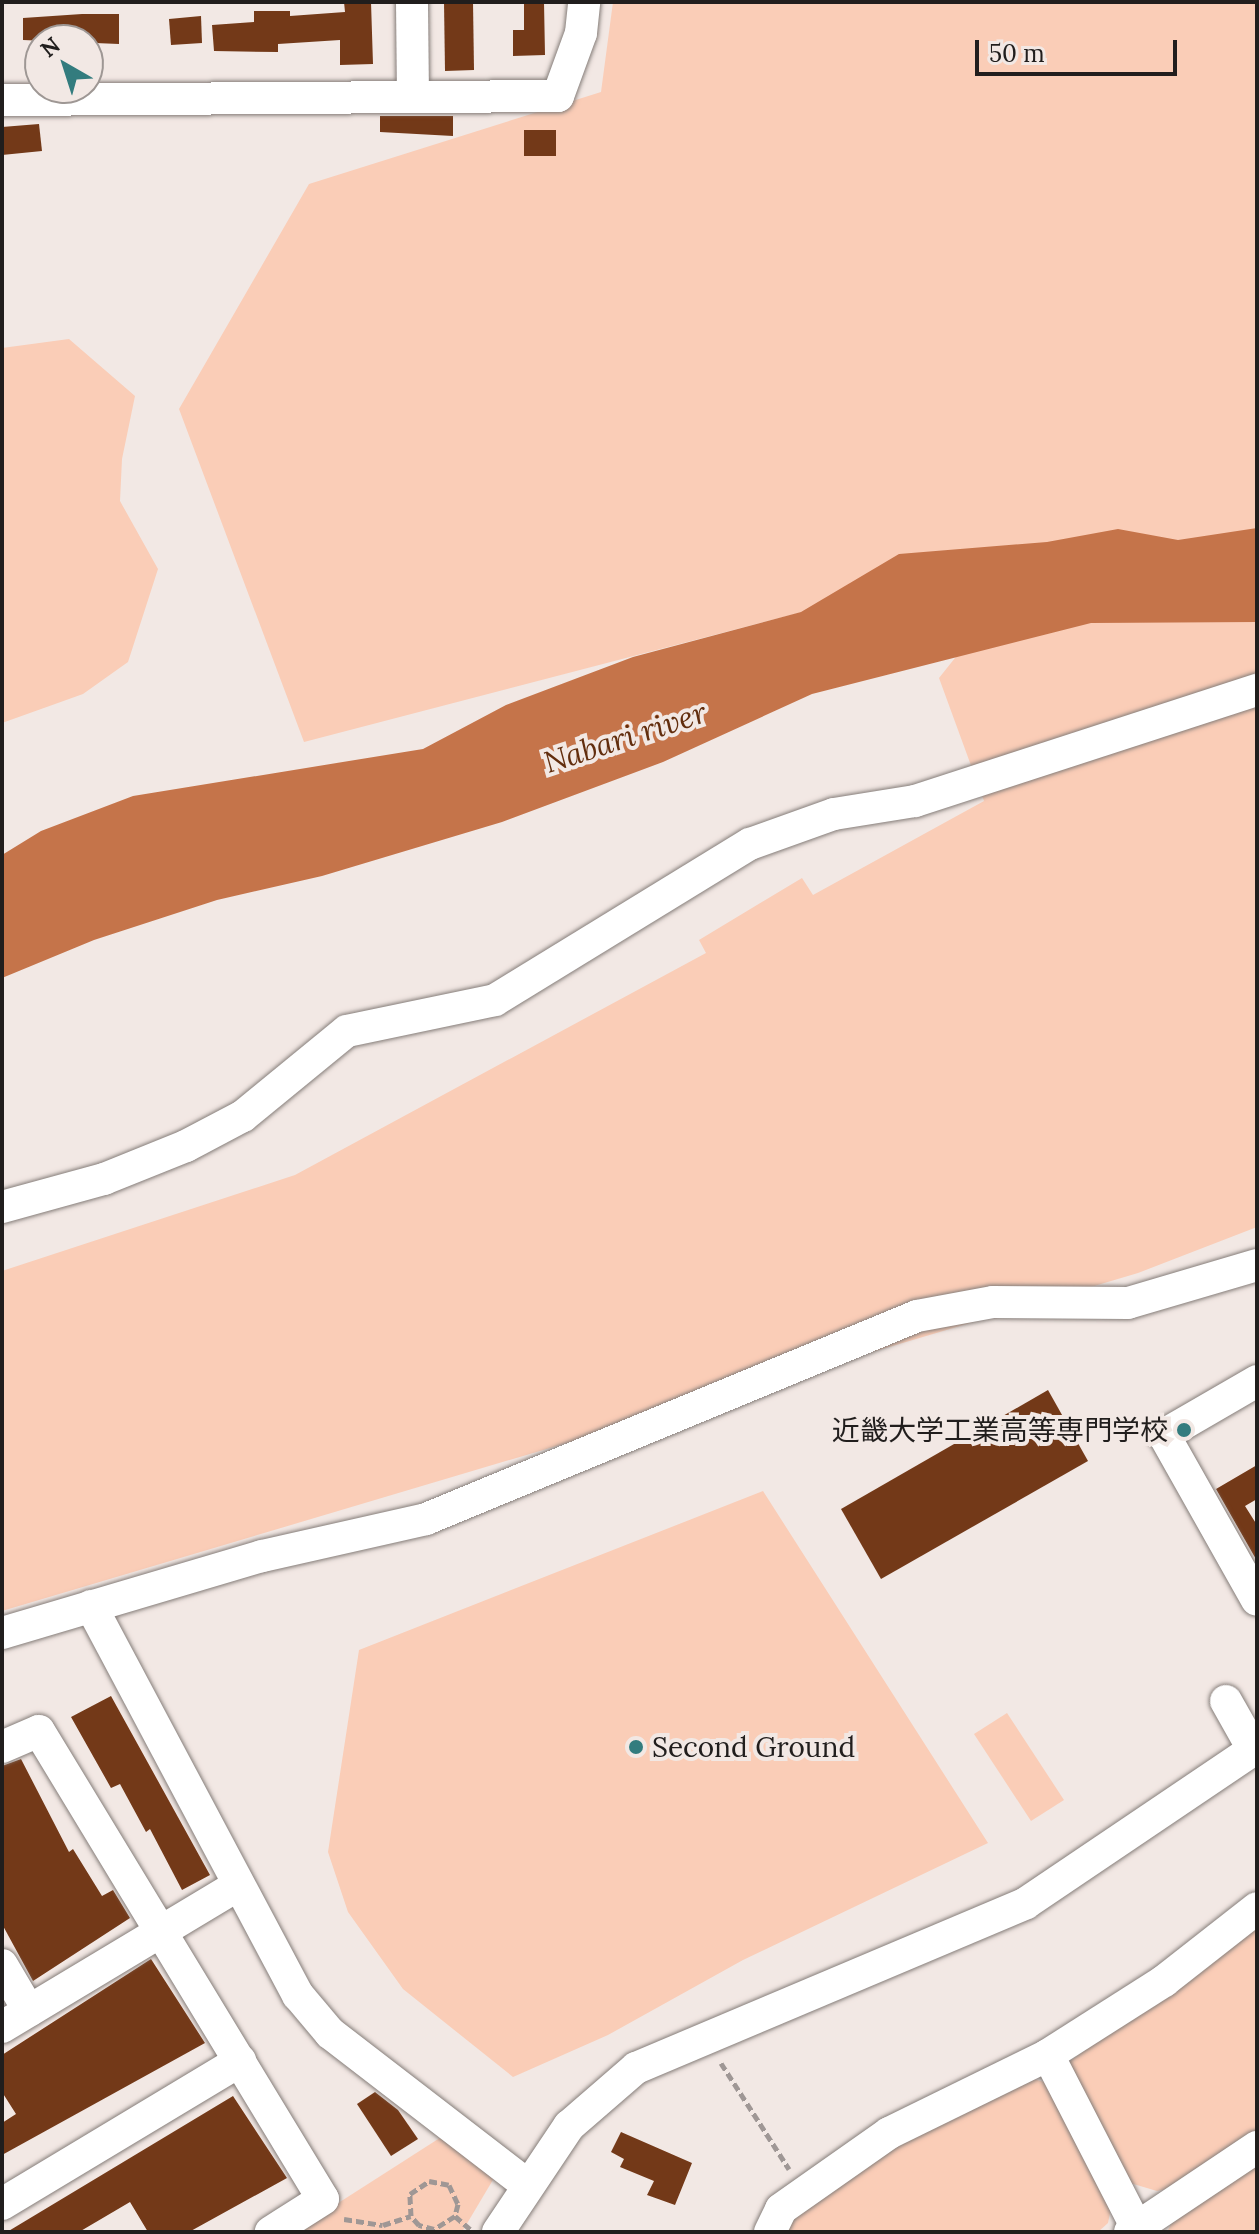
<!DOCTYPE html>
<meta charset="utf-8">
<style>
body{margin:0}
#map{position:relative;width:1259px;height:2234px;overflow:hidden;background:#f2e8e4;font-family:Lora,"Noto Sans JP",serif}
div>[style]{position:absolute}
.green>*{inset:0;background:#facdb7}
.water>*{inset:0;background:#c5744a}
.building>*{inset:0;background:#733918}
.path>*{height:5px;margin-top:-2.5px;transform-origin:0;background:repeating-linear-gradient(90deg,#9f9795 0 8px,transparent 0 12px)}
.roads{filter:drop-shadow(0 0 2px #857d79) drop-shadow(0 0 2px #857d79)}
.minor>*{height:32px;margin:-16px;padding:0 16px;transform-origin:16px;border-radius:16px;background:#fff}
.dots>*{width:22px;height:22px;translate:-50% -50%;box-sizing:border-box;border:4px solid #f2e8e4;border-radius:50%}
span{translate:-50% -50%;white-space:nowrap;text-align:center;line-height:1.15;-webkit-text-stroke:8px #f2e8e4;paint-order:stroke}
.poi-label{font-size:28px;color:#211e1d}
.right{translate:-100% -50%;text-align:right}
.left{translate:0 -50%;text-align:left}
.water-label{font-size:30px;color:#622d0d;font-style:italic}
.frame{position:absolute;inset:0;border:4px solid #211e1d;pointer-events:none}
.north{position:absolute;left:24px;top:24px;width:80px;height:80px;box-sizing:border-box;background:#f2e8e4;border:2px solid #9e9794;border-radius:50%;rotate:321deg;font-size:22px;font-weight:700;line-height:32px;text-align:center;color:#211e1d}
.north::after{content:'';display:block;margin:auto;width:28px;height:36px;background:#337c7e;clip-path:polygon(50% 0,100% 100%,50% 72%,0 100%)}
.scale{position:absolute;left:975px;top:40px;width:202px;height:36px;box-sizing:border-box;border:4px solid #211e1d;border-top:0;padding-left:10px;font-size:24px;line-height:28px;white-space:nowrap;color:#211e1d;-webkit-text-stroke:6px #f2e8e4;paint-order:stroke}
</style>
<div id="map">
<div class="green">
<div style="clip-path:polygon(613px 2px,1257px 2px,1257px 1227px,1138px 1273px,2px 1611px,2px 1271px,295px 1175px,706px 953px,699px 940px,802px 878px,813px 895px,984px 801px,939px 678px,1046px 544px,1006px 559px,304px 742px,179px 409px,309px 184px,601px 92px)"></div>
<div style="clip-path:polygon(69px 339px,135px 396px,122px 459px,120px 501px,158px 569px,128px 662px,83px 694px,2px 723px,2px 348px)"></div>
<div style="clip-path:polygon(763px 1491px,988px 1843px,743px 1960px,608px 2035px,513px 2077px,403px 1989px,348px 1912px,328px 1852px,359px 1650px)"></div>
<div style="clip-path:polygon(1007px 1713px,1064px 1800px,1031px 1821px,974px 1734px)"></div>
<div style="clip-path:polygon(1257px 1923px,1257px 2133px,1168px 2189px,1157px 2191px,1130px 2183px,1069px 2062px)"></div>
<div style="clip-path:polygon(1030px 2078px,1048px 2083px,1111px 2208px,1108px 2223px,1098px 2232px,782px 2232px,796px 2208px,893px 2143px)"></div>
<div style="clip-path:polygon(446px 2134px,497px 2173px,462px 2232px,293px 2232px)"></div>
<div style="clip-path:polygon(1257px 2162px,1257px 2232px,1167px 2232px,1174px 2218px)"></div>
</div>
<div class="water">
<div style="clip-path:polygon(1257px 528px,1257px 622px,1091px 623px,812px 694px,663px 762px,502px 822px,322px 876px,217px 900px,94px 940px,2px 978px,2px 855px,41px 831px,133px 796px,423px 749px,506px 705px,633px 657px,801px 612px,899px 554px,1047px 542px,1118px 529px,1178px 540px)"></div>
</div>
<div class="building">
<div style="clip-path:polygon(344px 2px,371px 2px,373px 64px,340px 65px,340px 40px,278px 44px,278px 52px,214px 51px,212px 25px,254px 22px,254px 11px,290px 11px,290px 16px,345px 12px)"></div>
<div style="clip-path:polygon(444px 2px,473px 2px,474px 70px,445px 71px)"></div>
<div style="clip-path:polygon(524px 2px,544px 2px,545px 55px,513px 56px,513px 30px,524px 30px)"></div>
<div style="clip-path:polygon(82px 14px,119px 14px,119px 44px,23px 40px,23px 18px)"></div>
<div style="clip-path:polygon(201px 16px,202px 43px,171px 45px,169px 19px)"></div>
<div style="clip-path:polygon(380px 116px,453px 116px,453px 136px,380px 132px)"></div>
<div style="clip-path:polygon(39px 124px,42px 151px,2px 155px,2px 127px)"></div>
<div style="clip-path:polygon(524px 130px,556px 130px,556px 156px,524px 156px)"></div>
<div style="clip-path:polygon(1048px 1390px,1088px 1461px,881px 1579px,841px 1509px)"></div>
<div style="clip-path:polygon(1257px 1465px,1257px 1499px,1245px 1506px,1257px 1525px,1257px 1561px,1216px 1489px)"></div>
<div style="clip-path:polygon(111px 1696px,210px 1875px,182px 1890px,150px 1829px,146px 1832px,120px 1784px,111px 1788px,71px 1717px)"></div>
<div style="clip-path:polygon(21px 1759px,69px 1852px,73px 1849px,102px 1896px,113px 1890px,130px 1918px,33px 1981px,2px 1924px,2px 1766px)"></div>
<div style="clip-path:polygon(151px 1959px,205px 2043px,2px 2155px,2px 2123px,16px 2114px,2px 2092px,2px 2055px)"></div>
<div style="clip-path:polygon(375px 2092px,398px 2110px,418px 2139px,391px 2156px,357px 2104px)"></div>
<div style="clip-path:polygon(233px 2096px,287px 2178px,189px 2232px,148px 2232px,130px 2202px,79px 2232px,7px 2232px)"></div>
<div style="clip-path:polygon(621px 2132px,692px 2163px,675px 2205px,647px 2195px,654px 2181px,620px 2167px,624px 2159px,611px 2152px)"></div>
</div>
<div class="path">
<div style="left:721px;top:2063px;width:126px;rotate:57.3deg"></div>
<div style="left:455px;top:2216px;width:25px;rotate:148deg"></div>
<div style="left:434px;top:2229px;width:16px;rotate:-165deg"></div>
<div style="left:419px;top:2225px;width:12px;rotate:-132deg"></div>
<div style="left:411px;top:2216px;width:22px;rotate:-93deg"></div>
<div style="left:410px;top:2194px;width:23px;rotate:-34deg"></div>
<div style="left:429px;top:2181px;width:20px;rotate:11deg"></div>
<div style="left:449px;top:2185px;width:21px;rotate:65deg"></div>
<div style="left:458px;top:2204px;width:12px;rotate:104deg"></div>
<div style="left:455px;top:2216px;width:20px;rotate:41deg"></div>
<div style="left:344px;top:2219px;width:39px;rotate:9deg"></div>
<div style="left:383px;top:2225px;width:29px;rotate:-18deg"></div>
</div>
<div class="roads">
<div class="minor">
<div style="left:412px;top:2px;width:94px;rotate:89.4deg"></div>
<div style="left:2px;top:100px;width:556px;rotate:-0.41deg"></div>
<div style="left:558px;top:96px;width:67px;rotate:-69.9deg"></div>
<div style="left:581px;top:33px;width:31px;rotate:-84deg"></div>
<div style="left:2px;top:1207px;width:106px;rotate:-15.4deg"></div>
<div style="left:104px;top:1179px;width:88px;rotate:-21.9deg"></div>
<div style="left:186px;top:1146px;width:64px;rotate:-27.8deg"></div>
<div style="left:243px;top:1116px;width:134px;rotate:-39.3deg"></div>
<div style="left:347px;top:1031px;width:151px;rotate:-11.8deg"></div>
<div style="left:495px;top:1000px;width:299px;rotate:-31.5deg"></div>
<div style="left:750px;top:844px;width:89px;rotate:-19.7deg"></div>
<div style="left:834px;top:814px;width:82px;rotate:-9.1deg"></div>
<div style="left:915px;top:801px;width:360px;rotate:-18deg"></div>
<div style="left:1257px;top:1381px;width:108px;rotate:149.9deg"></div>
<div style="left:1164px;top:1435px;width:189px;rotate:60.6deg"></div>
<div style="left:91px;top:1606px;width:441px;rotate:62deg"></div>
<div style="left:298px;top:1995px;width:50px;rotate:49.9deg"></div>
<div style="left:330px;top:2033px;width:247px;rotate:37.6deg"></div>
<div style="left:2px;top:1633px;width:271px;rotate:-16.5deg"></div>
<div style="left:262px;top:1556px;width:168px;rotate:-12.7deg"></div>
<div style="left:426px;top:1519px;width:531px;rotate:-22.46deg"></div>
<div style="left:917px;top:1316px;width:77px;rotate:-10.4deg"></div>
<div style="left:993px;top:1302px;width:135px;rotate:0.4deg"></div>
<div style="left:1128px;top:1303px;width:134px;rotate:-16.4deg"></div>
<div style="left:1226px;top:1701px;width:55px;rotate:60.6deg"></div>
<div style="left:2px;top:1747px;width:40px;rotate:-23.4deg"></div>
<div style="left:39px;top:1731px;width:547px;rotate:58.75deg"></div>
<div style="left:323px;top:2199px;width:62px;rotate:147.6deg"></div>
<div style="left:2px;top:1965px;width:53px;rotate:59.6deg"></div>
<div style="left:2px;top:2027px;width:275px;rotate:-31deg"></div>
<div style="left:1048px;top:2055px;width:199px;rotate:62.8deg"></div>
<div style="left:2px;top:2204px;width:278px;rotate:-31deg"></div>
<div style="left:498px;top:2232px;width:128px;rotate:-56.2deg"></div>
<div style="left:569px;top:2126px;width:89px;rotate:-40.9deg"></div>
<div style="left:636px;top:2068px;width:423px;rotate:-22.9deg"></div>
<div style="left:1026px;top:1903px;width:279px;rotate:-34deg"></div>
<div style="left:770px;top:2232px;width:25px;rotate:-64deg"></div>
<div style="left:781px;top:2209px;width:132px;rotate:-35.1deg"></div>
<div style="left:889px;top:2133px;width:177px;rotate:-26.1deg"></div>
<div style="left:1048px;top:2055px;width:138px;rotate:-32.5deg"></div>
<div style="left:1164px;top:1981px;width:118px;rotate:-38.1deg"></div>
<div style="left:1130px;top:2232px;width:153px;rotate:-33.8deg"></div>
</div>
</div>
<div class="dots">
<div style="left:1184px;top:1430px;background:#337c7e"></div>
<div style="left:636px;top:1747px;background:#337c7e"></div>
</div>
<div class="poi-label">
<span class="right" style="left:1168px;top:1430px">近畿大学工業高等専門学校</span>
<span class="left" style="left:652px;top:1747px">Second Ground</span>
</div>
<div class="water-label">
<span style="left:625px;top:737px;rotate:-18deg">Nabari river</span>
</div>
<div class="frame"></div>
<div class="north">N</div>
<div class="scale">50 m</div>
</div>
